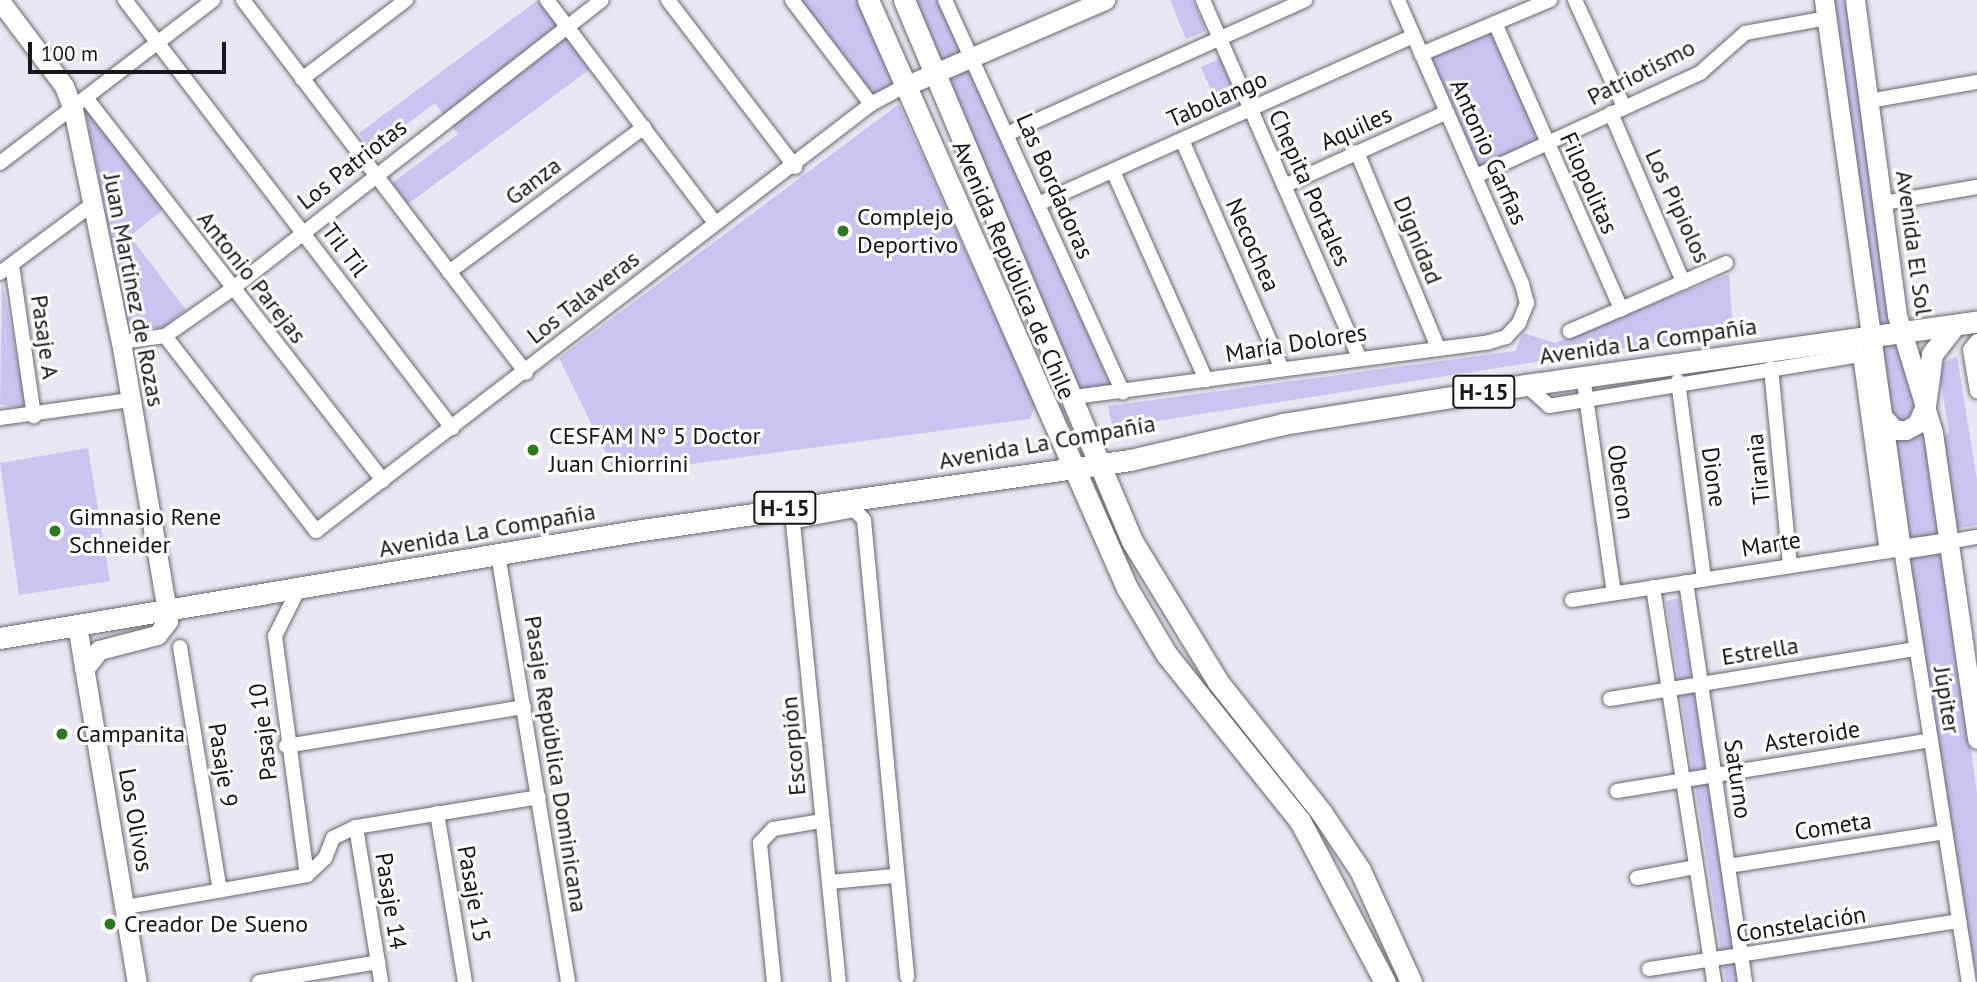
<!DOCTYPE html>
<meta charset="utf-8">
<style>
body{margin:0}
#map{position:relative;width:1977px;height:982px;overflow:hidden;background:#e9e8f2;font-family:"PT Sans",sans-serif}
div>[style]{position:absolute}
.green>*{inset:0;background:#cac5f0}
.roads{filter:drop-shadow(0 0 2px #696870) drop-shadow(0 0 2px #696870)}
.street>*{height:14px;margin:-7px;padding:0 7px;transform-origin:7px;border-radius:7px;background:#fff}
.secondary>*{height:19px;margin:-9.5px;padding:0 9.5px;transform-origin:9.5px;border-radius:9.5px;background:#fff}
.primary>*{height:21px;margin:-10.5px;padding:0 10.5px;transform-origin:10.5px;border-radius:10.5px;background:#fff}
.dots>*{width:19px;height:19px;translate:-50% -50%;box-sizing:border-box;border:4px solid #fff;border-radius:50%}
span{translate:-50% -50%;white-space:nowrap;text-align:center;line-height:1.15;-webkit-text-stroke:6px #fff;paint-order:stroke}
.shield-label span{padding:2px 5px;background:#fff;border:2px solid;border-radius:5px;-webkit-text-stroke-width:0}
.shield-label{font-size:23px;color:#17161a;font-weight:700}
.street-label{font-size:24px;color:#17161a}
.poi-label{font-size:24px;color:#17161a}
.left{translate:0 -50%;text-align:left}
.scale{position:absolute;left:28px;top:42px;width:198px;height:32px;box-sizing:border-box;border:4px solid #17161a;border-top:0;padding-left:9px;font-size:21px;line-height:24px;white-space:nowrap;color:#17161a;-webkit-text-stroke:5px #fff;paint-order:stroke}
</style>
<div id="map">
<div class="green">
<div style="clip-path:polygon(538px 0,593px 67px,408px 204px,392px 183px,458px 134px,435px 103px,371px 151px,359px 133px)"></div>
<div style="clip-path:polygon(797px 0,859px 0,895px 84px,871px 96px)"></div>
<div style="clip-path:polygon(913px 0,938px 0,963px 54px,939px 61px)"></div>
<div style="clip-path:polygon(1170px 0,1193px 0,1206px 31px,1186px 39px)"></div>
<div style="clip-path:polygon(1833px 0,1845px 0,1891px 320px,1924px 407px,1977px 794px,1977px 982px,1886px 417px)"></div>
<div style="clip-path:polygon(1495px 23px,1544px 138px,1472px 170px,1421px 54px)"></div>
<div style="clip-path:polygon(1221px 58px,1240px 103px,1220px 112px,1201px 67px)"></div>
<div style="clip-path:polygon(969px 68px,1112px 388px,1079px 391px,943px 76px)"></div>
<div style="clip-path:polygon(899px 104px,1035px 405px,1030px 419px,616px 474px,559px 358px)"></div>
<div style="clip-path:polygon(90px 108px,164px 209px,130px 236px,186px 310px,164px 327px,129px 331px,85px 109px)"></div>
<div style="clip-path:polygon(1729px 274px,1733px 331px,1113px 428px,1108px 406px,1515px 351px,1523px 333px,1555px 343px)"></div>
<div style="clip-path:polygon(2px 281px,27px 410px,0 404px)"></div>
<div style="clip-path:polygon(1957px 356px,1977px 480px,1977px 525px,1955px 529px,1944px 438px,1949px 432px,1938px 365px)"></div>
<div style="clip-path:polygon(88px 448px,110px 581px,19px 595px,0 463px)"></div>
<div style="clip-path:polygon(1679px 598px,1739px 982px,1726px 982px,1666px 601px)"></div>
</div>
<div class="roads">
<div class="street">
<div style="left:125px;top:0;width:539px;rotate:52.62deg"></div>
<div style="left:243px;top:0;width:468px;rotate:52.8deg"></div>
<div style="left:547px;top:0;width:279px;rotate:53deg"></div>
<div style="left:668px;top:0;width:210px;rotate:52.7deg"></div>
<div style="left:792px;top:0;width:131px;rotate:52.8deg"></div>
<div style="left:945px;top:0;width:431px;rotate:65.6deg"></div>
<div style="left:1203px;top:0;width:387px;rotate:66.4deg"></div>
<div style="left:1575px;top:0;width:118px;rotate:65.4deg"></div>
<div style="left:1495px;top:23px;width:313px;rotate:66.2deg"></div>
<div style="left:1621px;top:309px;width:56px;rotate:156.7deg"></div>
<div style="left:1421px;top:54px;width:140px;rotate:-22.7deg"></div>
<div style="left:302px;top:79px;width:131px;rotate:-37.2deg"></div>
<div style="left:87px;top:99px;width:483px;rotate:52.2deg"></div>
<div style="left:1869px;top:101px;width:110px;rotate:-10deg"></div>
<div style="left:1611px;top:113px;width:184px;rotate:66.9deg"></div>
<div style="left:1683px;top:282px;width:47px;rotate:-23.8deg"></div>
<div style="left:1007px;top:134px;width:327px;rotate:-24.2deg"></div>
<div style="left:1182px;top:140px;width:250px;rotate:66.4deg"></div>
<div style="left:1357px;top:152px;width:209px;rotate:67.5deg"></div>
<div style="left:0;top:163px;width:268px;rotate:-37.4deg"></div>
<div style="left:1113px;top:171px;width:229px;rotate:66deg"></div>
<div style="left:1476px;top:176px;width:247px;rotate:-24.7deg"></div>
<div style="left:1700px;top:73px;width:60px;rotate:-41.6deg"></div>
<div style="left:1745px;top:33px;width:83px;rotate:-10.4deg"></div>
<div style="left:1284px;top:186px;width:179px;rotate:-24.4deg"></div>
<div style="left:1884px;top:203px;width:94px;rotate:-9.8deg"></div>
<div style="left:1038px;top:204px;width:411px;rotate:-24.1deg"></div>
<div style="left:12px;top:265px;width:153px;rotate:81.7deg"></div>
<div style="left:449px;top:272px;width:243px;rotate:-36.6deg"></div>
<div style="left:0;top:273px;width:117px;rotate:-36.7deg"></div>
<div style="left:1621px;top:309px;width:68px;rotate:-23.5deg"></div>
<div style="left:165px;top:336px;width:247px;rotate:52.2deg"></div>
<div style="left:316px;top:531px;width:700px;rotate:-37.57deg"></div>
<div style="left:871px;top:104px;width:38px;rotate:-28deg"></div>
<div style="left:1977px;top:341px;width:11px;rotate:128deg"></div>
<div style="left:1970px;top:350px;width:42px;rotate:80.3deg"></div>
<div style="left:121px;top:342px;width:44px;rotate:-7.8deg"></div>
<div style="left:165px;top:336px;width:82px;rotate:-35deg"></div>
<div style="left:232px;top:289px;width:469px;rotate:-38deg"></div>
<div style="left:1771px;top:368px;width:199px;rotate:84.5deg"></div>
<div style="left:1678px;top:381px;width:200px;rotate:82.5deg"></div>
<div style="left:1526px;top:385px;width:31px;rotate:42deg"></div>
<div style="left:1549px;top:406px;width:315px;rotate:-9.3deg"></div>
<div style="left:1860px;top:355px;width:198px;rotate:82.2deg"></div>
<div style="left:1585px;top:390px;width:205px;rotate:81.9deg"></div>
<div style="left:1074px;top:397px;width:419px;rotate:-7.5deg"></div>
<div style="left:1489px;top:342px;width:18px;rotate:-16deg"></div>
<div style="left:1506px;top:337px;width:19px;rotate:-47deg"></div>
<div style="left:1519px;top:323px;width:22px;rotate:-68deg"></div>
<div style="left:1527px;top:303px;width:20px;rotate:-105deg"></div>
<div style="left:1522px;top:284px;width:310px;rotate:-113.6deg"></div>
<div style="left:0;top:418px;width:131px;rotate:-7.9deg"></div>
<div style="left:792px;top:513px;width:471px;rotate:84.3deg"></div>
<div style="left:795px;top:521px;width:61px;rotate:-10.4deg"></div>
<div style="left:855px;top:510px;width:13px;rotate:48deg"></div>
<div style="left:864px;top:520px;width:459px;rotate:84.6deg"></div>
<div style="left:1948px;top:542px;width:29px;rotate:-10deg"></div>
<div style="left:498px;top:554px;width:434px;rotate:80.7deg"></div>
<div style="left:1686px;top:582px;width:404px;rotate:81.6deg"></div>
<div style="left:1653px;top:587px;width:400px;rotate:81.2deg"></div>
<div style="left:299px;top:588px;width:54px;rotate:116.6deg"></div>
<div style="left:275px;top:636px;width:241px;rotate:82.4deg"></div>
<div style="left:1572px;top:600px;width:333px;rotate:-8.8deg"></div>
<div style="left:1901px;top:549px;width:438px;rotate:81.1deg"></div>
<div style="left:180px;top:647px;width:247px;rotate:80.7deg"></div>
<div style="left:1610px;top:699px;width:310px;rotate:-9.3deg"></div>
<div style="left:286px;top:746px;width:241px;rotate:-9.3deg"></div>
<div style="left:1617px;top:791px;width:318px;rotate:-9.2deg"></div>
<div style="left:437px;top:813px;width:171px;rotate:80.6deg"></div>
<div style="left:356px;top:827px;width:157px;rotate:80.8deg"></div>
<div style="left:1728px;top:866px;width:220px;rotate:-8.9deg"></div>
<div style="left:1637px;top:878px;width:60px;rotate:-10.6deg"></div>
<div style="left:830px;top:882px;width:64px;rotate:-5.4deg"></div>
<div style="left:126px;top:907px;width:184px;rotate:-10deg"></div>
<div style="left:307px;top:875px;width:25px;rotate:-43deg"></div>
<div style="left:325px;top:858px;width:22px;rotate:-68deg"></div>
<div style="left:333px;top:838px;width:25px;rotate:-26deg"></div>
<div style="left:356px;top:827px;width:185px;rotate:-9.3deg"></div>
<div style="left:1649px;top:969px;width:314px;rotate:-8.8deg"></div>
<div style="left:259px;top:982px;width:121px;rotate:-9.5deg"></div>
<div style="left:774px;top:982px;width:140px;rotate:-95.8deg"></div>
<div style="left:760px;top:843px;width:19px;rotate:-47deg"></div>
<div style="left:773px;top:829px;width:50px;rotate:-9.3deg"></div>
</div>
<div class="secondary">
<div style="left:1824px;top:0;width:554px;rotate:82.02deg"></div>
<div style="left:1901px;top:549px;width:48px;rotate:-8.5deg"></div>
<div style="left:1855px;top:0;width:318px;rotate:82.4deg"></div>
<div style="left:1897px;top:315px;width:123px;rotate:73deg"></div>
<div style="left:1933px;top:433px;width:309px;rotate:81.8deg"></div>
<div style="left:0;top:1px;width:106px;rotate:53deg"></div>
<div style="left:64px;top:86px;width:25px;rotate:69deg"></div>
<div style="left:73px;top:109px;width:238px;rotate:78.4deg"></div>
<div style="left:121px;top:342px;width:272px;rotate:80.3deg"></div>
<div style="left:167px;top:610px;width:11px;rotate:85deg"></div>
<div style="left:168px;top:621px;width:18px;rotate:128deg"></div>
<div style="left:157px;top:635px;width:60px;rotate:165.5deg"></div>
<div style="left:99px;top:650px;width:24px;rotate:128deg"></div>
<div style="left:905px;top:86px;width:218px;rotate:-23.3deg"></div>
<div style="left:1884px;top:418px;width:16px;rotate:47deg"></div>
<div style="left:1895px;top:430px;width:11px"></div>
<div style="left:1906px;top:430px;width:13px;rotate:-29deg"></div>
<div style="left:1917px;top:424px;width:20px;rotate:-66deg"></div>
<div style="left:77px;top:625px;width:362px;rotate:80.5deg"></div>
</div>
<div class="primary">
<div style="left:868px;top:0;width:643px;rotate:66.23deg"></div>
<div style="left:1127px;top:588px;width:78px;rotate:59.2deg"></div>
<div style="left:1167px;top:655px;width:213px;rotate:51.3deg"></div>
<div style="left:1300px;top:821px;width:182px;rotate:62.2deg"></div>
<div style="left:904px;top:0;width:587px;rotate:67.15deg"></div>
<div style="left:1132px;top:541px;width:165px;rotate:58.6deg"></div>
<div style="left:1218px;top:682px;width:166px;rotate:51.6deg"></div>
<div style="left:1321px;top:812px;width:70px;rotate:56.1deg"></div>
<div style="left:1360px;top:870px;width:123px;rotate:65.5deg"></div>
<div style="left:1925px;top:406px;width:52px;rotate:-82.3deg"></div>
<div style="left:1932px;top:354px;width:37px;rotate:-52deg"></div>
<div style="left:0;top:638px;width:644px;rotate:-9.56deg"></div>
<div style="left:635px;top:531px;width:500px;rotate:-8.16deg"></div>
<div style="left:1130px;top:460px;width:157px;rotate:-13.2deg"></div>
<div style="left:1283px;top:424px;width:246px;rotate:-9.1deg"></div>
<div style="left:1526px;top:385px;width:455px;rotate:-8deg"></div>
</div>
</div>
<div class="dots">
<div style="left:843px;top:231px;background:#2e791f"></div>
<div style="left:533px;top:450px;background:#2e791f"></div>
<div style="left:55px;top:531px;background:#2e791f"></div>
<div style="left:62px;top:734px;background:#2e791f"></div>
<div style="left:110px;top:924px;background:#2e791f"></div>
</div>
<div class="shield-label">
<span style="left:1484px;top:392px">H-15</span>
<span style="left:785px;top:508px">H-15</span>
</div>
<div class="street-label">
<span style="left:1641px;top:72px;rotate:-27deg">Patriotismo</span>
<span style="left:1217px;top:99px;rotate:-24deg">Tabolango</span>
<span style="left:1356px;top:128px;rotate:-24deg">Aquiles</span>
<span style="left:1489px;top:152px;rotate:66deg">Antonio Garfias</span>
<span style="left:352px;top:164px;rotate:-38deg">Los Patriotas</span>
<span style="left:533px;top:181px;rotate:-37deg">Ganza</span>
<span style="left:1589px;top:183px;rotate:66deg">Filopolitas</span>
<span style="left:1055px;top:186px;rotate:66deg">Las Bordadoras</span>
<span style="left:1310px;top:188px;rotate:66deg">Chepita Portales</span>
<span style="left:1678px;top:206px;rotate:65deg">Los Pipiolos</span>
<span style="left:1418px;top:240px;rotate:68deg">Dignidad</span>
<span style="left:1914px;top:243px;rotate:82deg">Avenida El Sol</span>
<span style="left:1253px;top:245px;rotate:66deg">Necochea</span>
<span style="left:345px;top:250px;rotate:53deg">Til Til</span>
<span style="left:1014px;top:270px;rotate:67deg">Avenida República de Chile</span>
<span style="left:252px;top:277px;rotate:52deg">Antonio Parejas</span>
<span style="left:134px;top:290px;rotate:79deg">Juan Martínez de Rozas</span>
<span style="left:583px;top:297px;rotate:-38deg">Los Talaveras</span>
<span style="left:45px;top:337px;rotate:82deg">Pasaje A</span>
<span style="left:1648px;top:341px;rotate:-8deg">Avenida La Compañía</span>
<span style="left:1296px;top:343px;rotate:-9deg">María Dolores</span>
<span style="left:1047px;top:442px;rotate:-10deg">Avenida La Compañía</span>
<span style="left:1758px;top:469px;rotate:-96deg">Tirania</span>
<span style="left:1714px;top:477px;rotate:82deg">Dione</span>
<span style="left:1621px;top:482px;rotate:82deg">Oberon</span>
<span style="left:487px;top:530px;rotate:-10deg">Avenida La Compañía</span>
<span style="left:1771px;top:544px;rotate:-9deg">Marte</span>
<span style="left:1760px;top:651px;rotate:-9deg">Estrella</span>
<span style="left:1947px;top:700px;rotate:81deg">Júpiter</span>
<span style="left:263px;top:732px;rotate:-97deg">Pasaje 10</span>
<span style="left:1812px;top:736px;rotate:-9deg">Asteroide</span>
<span style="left:793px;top:746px;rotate:-95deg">Escorpión</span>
<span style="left:556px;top:764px;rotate:81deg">Pasaje República Dominicana</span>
<span style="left:223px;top:765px;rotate:81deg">Pasaje 9</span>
<span style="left:1738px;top:779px;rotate:82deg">Saturno</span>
<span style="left:136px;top:820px;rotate:80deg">Los Olivos</span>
<span style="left:1833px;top:826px;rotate:-9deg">Cometa</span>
<span style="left:474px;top:894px;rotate:80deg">Pasaje 15</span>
<span style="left:391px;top:901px;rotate:81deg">Pasaje 14</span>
<span style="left:1801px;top:924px;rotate:-9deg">Constelación</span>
</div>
<div class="poi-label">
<span class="left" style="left:857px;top:231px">Complejo<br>Deportivo</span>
<span class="left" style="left:549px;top:450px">CESFAM N° 5 Doctor<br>Juan Chiorrini</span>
<span class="left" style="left:69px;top:531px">Gimnasio Rene<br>Schneider</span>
<span class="left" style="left:76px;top:734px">Campanita</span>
<span class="left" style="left:124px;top:924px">Creador De Sueno</span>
</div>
<div class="scale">100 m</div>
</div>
